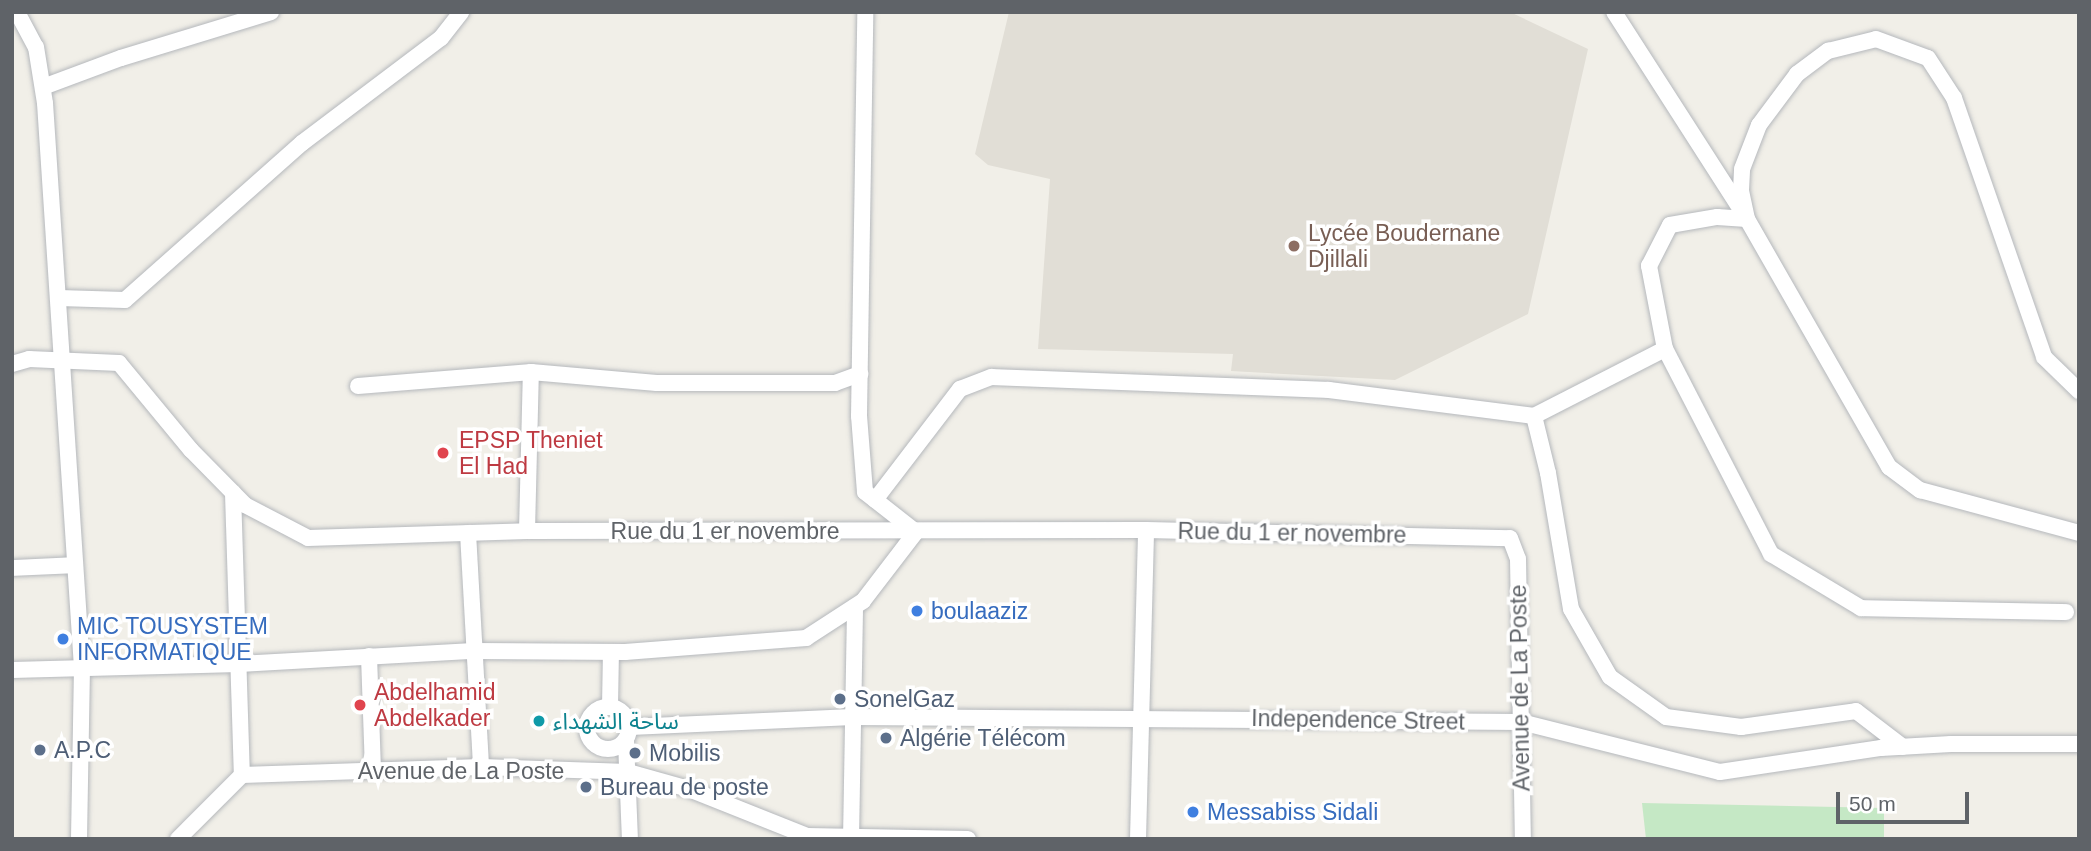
<!DOCTYPE html>
<meta charset="utf-8">
<style>
body{margin:0}
#map{position:relative;width:2091px;height:851px;overflow:hidden;background:#f1efe8;font-family:Helvetica,"Noto Sans Arabic",sans-serif}
div>[style]{position:absolute}
.education>*{inset:0;background:#e1ded6}
.green>*{inset:0;background:#c5e8c5}
.roads{filter:drop-shadow(0 0 2px #b5b8bc) drop-shadow(0 0 2px #b5b8bc)}
.street>*{height:16px;margin:-8px;padding:0 8px;transform-origin:8px;border-radius:8px;background:#fff}
.street>.ring{margin:-8px;padding:0;box-sizing:content-box;background:none;border:16px solid #fff;border-radius:50%}
.dots>*{width:19px;height:19px;translate:-50% -50%;box-sizing:border-box;border:4px solid #fff;border-radius:50%}
span{translate:-50% -50%;white-space:nowrap;text-align:center;line-height:1.15;-webkit-text-stroke:7px #fff;paint-order:stroke}
.education-label{font-size:23px;color:#785e54}
.left{translate:0 -50%;text-align:left}
.health-label{font-size:23px;color:#be3a42}
.street-label{font-size:23px;color:#5f6368}
.shop-label{font-size:23px;color:#366cbe}
.service-label{font-size:23px;color:#4e5e75}
.culture-label{font-size:23px;color:#0d838f}
.frame{position:absolute;inset:0;border:14px solid #5f6368;pointer-events:none}
.scale{position:absolute;left:1836px;top:792px;width:133px;height:32px;box-sizing:border-box;border:4px solid #5f6368;border-top:0;padding-left:9px;font-size:21px;line-height:24px;white-space:nowrap;color:#5f6368;-webkit-text-stroke:5px #fff;paint-order:stroke}
</style>
<div id="map">
<div class="education">
<div style="clip-path:polygon(1009px 12px,1510px 12px,1588px 49px,1528px 314px,1395px 380px,1231px 371px,1233px 354px,1038px 349px,1050px 179px,988px 165px,975px 154px)"></div>
</div>
<div class="green">
<div style="clip-path:polygon(1642px 803px,1884px 808px,1884px 839px,1646px 839px)"></div>
</div>
<div class="roads">
<div class="street">
<div style="left:17px;top:12px;width:40px;rotate:62deg"></div>
<div style="left:36px;top:47px;width:57px;rotate:80.9deg"></div>
<div style="left:45px;top:103px;width:565px;rotate:86.25deg"></div>
<div style="left:82px;top:667px;width:172px;rotate:91deg"></div>
<div style="left:1614px;top:12px;width:237px;rotate:57.3deg"></div>
<div style="left:43px;top:87px;width:83px;rotate:-20.4deg"></div>
<div style="left:121px;top:58px;width:157px;rotate:-17deg"></div>
<div style="left:1747px;top:219px;width:30px;rotate:-102deg"></div>
<div style="left:1741px;top:190px;width:21px;rotate:-87deg"></div>
<div style="left:1742px;top:169px;width:47px;rotate:-68.9deg"></div>
<div style="left:1759px;top:125px;width:64px;rotate:-53.3deg"></div>
<div style="left:1797px;top:74px;width:39px;rotate:-37deg"></div>
<div style="left:1828px;top:51px;width:49px;rotate:-14deg"></div>
<div style="left:1876px;top:39px;width:55px;rotate:20.1deg"></div>
<div style="left:1928px;top:58px;width:48px;rotate:57deg"></div>
<div style="left:1954px;top:98px;width:274px;rotate:70.8deg"></div>
<div style="left:2044px;top:357px;width:49px;rotate:44.2deg"></div>
<div style="left:59px;top:298px;width:66px;rotate:1.7deg"></div>
<div style="left:125px;top:300px;width:237px;rotate:-41.6deg"></div>
<div style="left:302px;top:143px;width:174px;rotate:-37.1deg"></div>
<div style="left:441px;top:38px;width:33px;rotate:-52deg"></div>
<div style="left:12px;top:364px;width:18px;rotate:-16deg"></div>
<div style="left:29px;top:359px;width:90px;rotate:2.5deg"></div>
<div style="left:119px;top:363px;width:113px;rotate:50.4deg"></div>
<div style="left:191px;top:450px;width:77px;rotate:45.5deg"></div>
<div style="left:245px;top:505px;width:71px;rotate:27.6deg"></div>
<div style="left:308px;top:538px;width:219px;rotate:-1.8deg"></div>
<div style="left:527px;top:531px;width:619px;rotate:-0.09deg"></div>
<div style="left:1146px;top:530px;width:364px;rotate:1.3deg"></div>
<div style="left:1510px;top:538px;width:22px;rotate:69deg"></div>
<div style="left:1518px;top:559px;width:280px;rotate:89deg"></div>
<div style="left:358px;top:386px;width:174px;rotate:-4.6deg"></div>
<div style="left:531px;top:372px;width:126px;rotate:5deg"></div>
<div style="left:657px;top:383px;width:178px"></div>
<div style="left:835px;top:383px;width:27px;rotate:-20deg"></div>
<div style="left:1534px;top:416px;width:147px;rotate:-27.1deg"></div>
<div style="left:233px;top:493px;width:282px;rotate:88.2deg"></div>
<div style="left:875px;top:500px;width:140px;rotate:-52.6deg"></div>
<div style="left:960px;top:389px;width:34px;rotate:-21deg"></div>
<div style="left:992px;top:377px;width:337px;rotate:2.2deg"></div>
<div style="left:1329px;top:390px;width:207px;rotate:7.2deg"></div>
<div style="left:1534px;top:416px;width:59px;rotate:76.2deg"></div>
<div style="left:1548px;top:473px;width:138px;rotate:80.4deg"></div>
<div style="left:1571px;top:609px;width:78px;rotate:60.2deg"></div>
<div style="left:1610px;top:677px;width:69px;rotate:35.5deg"></div>
<div style="left:1666px;top:717px;width:76px;rotate:7.6deg"></div>
<div style="left:1741px;top:727px;width:116px;rotate:-7.9deg"></div>
<div style="left:1856px;top:711px;width:59px;rotate:37.5deg"></div>
<div style="left:527px;top:531px;width:159px;rotate:-88.6deg"></div>
<div style="left:468px;top:533px;width:234px;rotate:86.8deg"></div>
<div style="left:12px;top:568px;width:63px;rotate:-2.7deg"></div>
<div style="left:2066px;top:612px;width:205px;rotate:-178.9deg"></div>
<div style="left:1861px;top:608px;width:105px;rotate:-149deg"></div>
<div style="left:1771px;top:554px;width:231px;rotate:-117.3deg"></div>
<div style="left:1665px;top:349px;width:85px;rotate:-100.9deg"></div>
<div style="left:1649px;top:266px;width:46px;rotate:-62.9deg"></div>
<div style="left:1670px;top:225px;width:48px;rotate:-9.7deg"></div>
<div style="left:1717px;top:217px;width:30px;rotate:4deg"></div>
<div style="left:1747px;top:219px;width:286px;rotate:60.2deg"></div>
<div style="left:1889px;top:467px;width:39px;rotate:37deg"></div>
<div style="left:1920px;top:490px;width:165px;rotate:15.1deg"></div>
<div style="left:369px;top:656px;width:114px;rotate:88deg"></div>
<div style="left:12px;top:670px;width:227px;rotate:-1.5deg"></div>
<div style="left:239px;top:664px;width:235px;rotate:-3.2deg"></div>
<div style="left:474px;top:651px;width:151px;rotate:0.4deg"></div>
<div style="left:625px;top:652px;width:182px;rotate:-4.4deg"></div>
<div style="left:806px;top:638px;width:68px;rotate:-33deg"></div>
<div style="left:863px;top:601px;width:87px;rotate:-52.5deg"></div>
<div style="left:916px;top:532px;width:65px;rotate:-141.9deg"></div>
<div style="left:865px;top:492px;width:76px;rotate:-94.5deg"></div>
<div style="left:859px;top:416px;width:404px;rotate:-89.1deg"></div>
<div class="ring" style="left:587px;top:707px;width:26px;height:26px"></div>
<div style="left:610px;top:707px;width:55px;rotate:-89deg"></div>
<div style="left:630px;top:727px;width:223px;rotate:-2.6deg"></div>
<div style="left:853px;top:717px;width:668px;rotate:0.43deg"></div>
<div style="left:1521px;top:722px;width:205px;rotate:14.1deg"></div>
<div style="left:1720px;top:772px;width:163px;rotate:-8.5deg"></div>
<div style="left:1881px;top:748px;width:70px;rotate:-3.3deg"></div>
<div style="left:1951px;top:744px;width:128px"></div>
<div style="left:626px;top:741px;width:98px;rotate:87.7deg"></div>
<div style="left:178px;top:839px;width:91px;rotate:-45deg"></div>
<div style="left:242px;top:775px;width:239px;rotate:-1.9deg"></div>
<div style="left:481px;top:767px;width:147px;rotate:1.9deg"></div>
<div style="left:628px;top:772px;width:63px;rotate:15.6deg"></div>
<div style="left:689px;top:789px;width:127px;rotate:21.7deg"></div>
<div style="left:807px;top:836px;width:161px;rotate:1.1deg"></div>
<div style="left:851px;top:839px;width:232px;rotate:-89deg"></div>
<div style="left:1138px;top:839px;width:309px;rotate:-88.5deg"></div>
</div>
</div>
<div class="dots">
<div style="left:1294px;top:246px;background:#8d6e63"></div>
<div style="left:443px;top:453px;background:#e0444e"></div>
<div style="left:917px;top:611px;background:#3f7fe0"></div>
<div style="left:63px;top:639px;background:#3f7fe0"></div>
<div style="left:840px;top:699px;background:#5c6f8a"></div>
<div style="left:360px;top:705px;background:#e0444e"></div>
<div style="left:539px;top:721px;background:#0f9aa8"></div>
<div style="left:886px;top:738px;background:#5c6f8a"></div>
<div style="left:40px;top:750px;background:#5c6f8a"></div>
<div style="left:635px;top:753px;background:#5c6f8a"></div>
<div style="left:586px;top:787px;background:#5c6f8a"></div>
<div style="left:1193px;top:812px;background:#3f7fe0"></div>
</div>
<div class="education-label">
<span class="left" style="left:1308px;top:246px">Lycée Boudernane<br>Djillali</span>
</div>
<div class="health-label">
<span class="left" style="left:459px;top:453px">EPSP Theniet<br>El Had</span>
<span class="left" style="left:374px;top:705px">Abdelhamid<br>Abdelkader</span>
</div>
<div class="street-label">
<span style="left:725px;top:531px">Rue du 1 er novembre</span>
<span style="left:1292px;top:533px;rotate:1deg">Rue du 1 er novembre</span>
<span style="left:1520px;top:688px;rotate:-91deg">Avenue de La Poste</span>
<span style="left:1358px;top:720px;rotate:1deg">Independence Street</span>
<span style="left:461px;top:771px">Avenue de La Poste</span>
</div>
<div class="shop-label">
<span class="left" style="left:931px;top:611px">boulaaziz</span>
<span class="left" style="left:77px;top:639px">MIC TOUSYSTEM<br>INFORMATIQUE</span>
<span class="left" style="left:1207px;top:812px">Messabiss Sidali</span>
</div>
<div class="service-label">
<span class="left" style="left:854px;top:699px">SonelGaz</span>
<span class="left" style="left:900px;top:738px">Algérie Télécom</span>
<span class="left" style="left:54px;top:750px">A.P.C</span>
<span class="left" style="left:649px;top:753px">Mobilis</span>
<span class="left" style="left:600px;top:787px">Bureau de poste</span>
</div>
<div class="culture-label">
<span class="left" style="left:553px;top:721px">ساحة الشهداء</span>
</div>
<div class="frame"></div>
<div class="scale">50 m</div>
</div>
